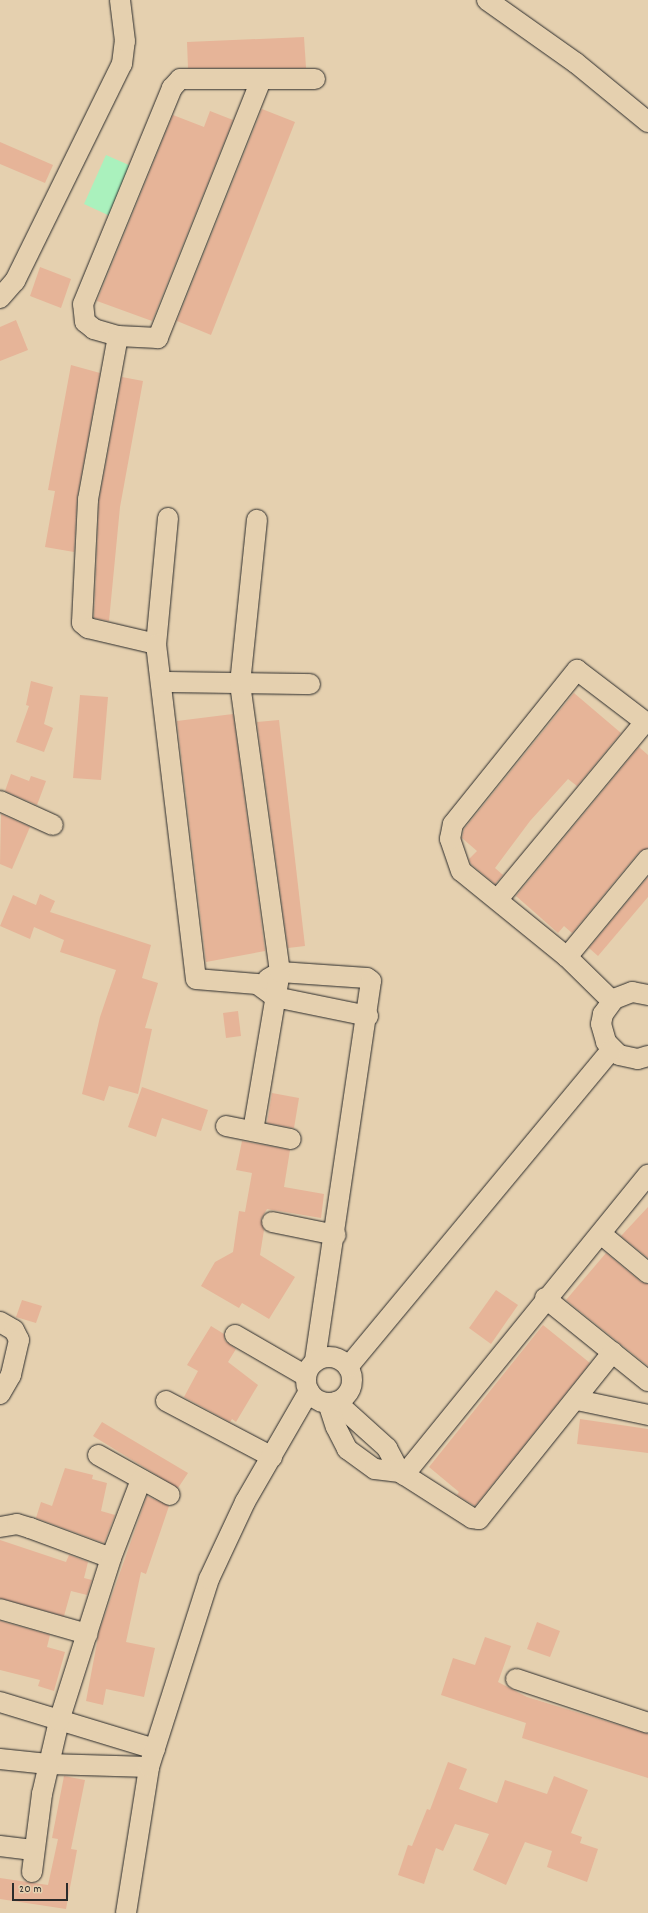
<!DOCTYPE html>
<style>
body{margin:0}
#map{position:relative;width:648px;height:1913px;overflow:hidden;background:#e5d0af;font-family:Dekko,sans-serif}
div>[style]{position:absolute}
.green>*{inset:0;background:#aaf1bd}
.building>*{inset:0;background:#e6b498}
.roads{filter:drop-shadow(0 0 1px #2b2b2b) drop-shadow(0 0 1px #2b2b2b)}
.street>*{height:20px;margin:-10px;padding:0 10px;transform-origin:10px;border-radius:10px;background:#e5d0af}
.street>.ring{margin:-10px;padding:0;box-sizing:content-box;background:none;border:20px solid #e5d0af;border-radius:50%}
span{translate:-50% -50%;white-space:nowrap;text-align:center;line-height:1.15;-webkit-text-stroke:3.5px #e5d0af;paint-order:stroke}
.scale{position:absolute;left:12px;top:1883px;width:56px;height:18px;box-sizing:border-box;border:2px solid #2b2b2b;border-top:0;padding-left:5px;font-size:12px;line-height:14px;white-space:nowrap;color:#2b2b2b;-webkit-text-stroke:3px #e5d0af;paint-order:stroke}
</style>
<div id="map">
<div class="green">
<div style="clip-path:polygon(106px 155px,131px 166px,110px 216px,84px 204px)"></div>
</div>
<div class="building">
<div style="clip-path:polygon(304px 37px,306px 68px,188px 68px,187px 42px)"></div>
<div style="clip-path:polygon(262px 109px,295px 122px,211px 335px,177px 321px)"></div>
<div style="clip-path:polygon(210px 111px,233px 120px,152px 321px,97px 301px,173px 115px,204px 127px)"></div>
<div style="clip-path:polygon(0 142px,53px 165px,45px 183px,0 164px)"></div>
<div style="clip-path:polygon(40px 267px,71px 279px,61px 308px,30px 296px)"></div>
<div style="clip-path:polygon(16px 320px,28px 350px,0 361px,0 327px)"></div>
<div style="clip-path:polygon(71px 365px,100px 373px,77px 498px,74px 552px,45px 547px,55px 491px,48px 490px)"></div>
<div style="clip-path:polygon(122px 377px,143px 381px,120px 507px,109px 621px,94px 618px,99px 501px)"></div>
<div style="clip-path:polygon(31px 681px,53px 687px,44px 724px,53px 728px,44px 752px,16px 742px,29px 706px,26px 705px)"></div>
<div style="clip-path:polygon(574px 693px,621px 733px,577px 786px,568px 779px,530px 821px,495px 868px,503px 875px,495px 884px,471px 864px,469px 859px,477px 851px,462px 838px,464px 829px)"></div>
<div style="clip-path:polygon(80px 695px,108px 697px,101px 780px,73px 778px)"></div>
<div style="clip-path:polygon(233px 714px,265px 951px,206px 962px,177px 721px)"></div>
<div style="clip-path:polygon(279px 720px,305px 946px,288px 948px,257px 722px)"></div>
<div style="clip-path:polygon(639px 747px,648px 755px,648px 848px,639px 852px,572px 933px,564px 926px,558px 933px,516px 896px)"></div>
<div style="clip-path:polygon(11px 774px,29px 781px,31px 776px,46px 781px,37px 805px,5px 791px)"></div>
<div style="clip-path:polygon(1px 814px,30px 827px,12px 869px,0 864px)"></div>
<div style="clip-path:polygon(648px 877px,648px 897px,598px 956px,589px 948px)"></div>
<div style="clip-path:polygon(40px 894px,55px 901px,50px 912px,151px 945px,142px 978px,158px 983px,145px 1028px,152px 1029px,138px 1094px,109px 1086px,104px 1101px,82px 1094px,100px 1017px,116px 970px,60px 952px,64px 940px,34px 927px,30px 939px,0 926px,13px 895px,36px 905px)"></div>
<div style="clip-path:polygon(238px 1011px,241px 1036px,226px 1038px,223px 1013px)"></div>
<div style="clip-path:polygon(142px 1087px,208px 1110px,201px 1131px,162px 1118px,156px 1137px,128px 1127px)"></div>
<div style="clip-path:polygon(272px 1093px,299px 1098px,294px 1128px,267px 1123px)"></div>
<div style="clip-path:polygon(242px 1141px,290px 1150px,284px 1187px,324px 1194px,321px 1218px,267px 1209px,261px 1219px,264px 1230px,260px 1255px,295px 1277px,269px 1319px,242px 1303px,239px 1308px,201px 1286px,215px 1262px,233px 1252px,239px 1211px,245px 1212px,252px 1173px,236px 1170px)"></div>
<div style="clip-path:polygon(648px 1207px,648px 1258px,621px 1236px)"></div>
<div style="clip-path:polygon(606px 1253px,641px 1282px,648px 1284px,648px 1366px,566px 1300px)"></div>
<div style="clip-path:polygon(496px 1290px,518px 1305px,491px 1344px,469px 1328px)"></div>
<div style="clip-path:polygon(22px 1300px,42px 1306px,36px 1323px,16px 1317px)"></div>
<div style="clip-path:polygon(543px 1325px,590px 1363px,475px 1506px,457px 1495px,459px 1492px,429px 1467px)"></div>
<div style="clip-path:polygon(211px 1326px,224px 1334px,225px 1341px,236px 1349px,228px 1362px,258px 1385px,236px 1422px,232px 1419px,230px 1422px,184px 1397px,198px 1371px,187px 1365px)"></div>
<div style="clip-path:polygon(580px 1419px,648px 1429px,648px 1453px,577px 1444px)"></div>
<div style="clip-path:polygon(102px 1422px,188px 1473px,178px 1488px,93px 1436px)"></div>
<div style="clip-path:polygon(65px 1468px,93px 1475px,92px 1479px,107px 1483px,101px 1511px,115px 1515px,104px 1543px,36px 1518px,41px 1502px,52px 1506px)"></div>
<div style="clip-path:polygon(147px 1496px,169px 1506px,146px 1574px,141px 1572px,126px 1642px,155px 1648px,144px 1697px,106px 1689px,103px 1705px,86px 1701px,99px 1632px)"></div>
<div style="clip-path:polygon(0 1540px,66px 1562px,69px 1555px,88px 1562px,84px 1578px,92px 1580px,87px 1595px,71px 1591px,64px 1616px,0 1598px)"></div>
<div style="clip-path:polygon(0 1621px,50px 1635px,47px 1647px,65px 1652px,54px 1691px,38px 1686px,40px 1680px,0 1670px)"></div>
<div style="clip-path:polygon(537px 1622px,560px 1631px,550px 1657px,527px 1649px)"></div>
<div style="clip-path:polygon(485px 1637px,511px 1646px,498px 1682px,527px 1697px,648px 1734px,648px 1778px,522px 1738px,526px 1723px,441px 1695px,453px 1658px,475px 1665px)"></div>
<div style="clip-path:polygon(448px 1762px,467px 1769px,459px 1789px,497px 1803px,505px 1780px,547px 1794px,554px 1776px,588px 1790px,571px 1833px,582px 1837px,580px 1843px,598px 1849px,587px 1882px,547px 1867px,552px 1851px,525px 1842px,506px 1885px,473px 1870px,489px 1834px,455px 1824px,443px 1851px,436px 1848px,424px 1884px,398px 1875px,408px 1845px,412px 1846px,427px 1809px,430px 1810px)"></div>
<div style="clip-path:polygon(64px 1776px,85px 1780px,71px 1849px,77px 1850px,66px 1909px,0 1899px,0 1878px,48px 1885px,58px 1839px,52px 1838px)"></div>
</div>
<div class="roads">
<div class="street">
<div style="left:487px;top:0;width:109px;rotate:35.3deg"></div>
<div style="left:576px;top:63px;width:93px;rotate:39.3deg"></div>
<div style="left:261px;top:80px;width:278px;rotate:111.8deg"></div>
<div style="left:158px;top:338px;width:40px;rotate:-177.1deg"></div>
<div style="left:118px;top:336px;width:25px;rotate:-164deg"></div>
<div style="left:94px;top:329px;width:11px;rotate:-142deg"></div>
<div style="left:85px;top:322px;width:18px;rotate:-96deg"></div>
<div style="left:83px;top:304px;width:234px;rotate:-67.6deg"></div>
<div style="left:172px;top:88px;width:12px;rotate:-48deg"></div>
<div style="left:180px;top:79px;width:135px"></div>
<div style="left:0;top:298px;width:23px;rotate:-49deg"></div>
<div style="left:15px;top:281px;width:242px;rotate:-63.8deg"></div>
<div style="left:122px;top:64px;width:23px;rotate:-83deg"></div>
<div style="left:125px;top:41px;width:41px;rotate:-97deg"></div>
<div style="left:118px;top:336px;width:167px;rotate:100.4deg"></div>
<div style="left:88px;top:500px;width:123px;rotate:92.8deg"></div>
<div style="left:82px;top:623px;width:8px;rotate:40deg"></div>
<div style="left:88px;top:628px;width:70px;rotate:13.2deg"></div>
<div style="left:168px;top:518px;width:127px;rotate:95.4deg"></div>
<div style="left:156px;top:644px;width:337px;rotate:83.2deg"></div>
<div style="left:196px;top:979px;width:61px;rotate:4.7deg"></div>
<div style="left:257px;top:984px;width:22px;rotate:36deg"></div>
<div style="left:275px;top:997px;width:95px;rotate:11.5deg"></div>
<div style="left:161px;top:682px;width:149px;rotate:0.8deg"></div>
<div style="left:0;top:801px;width:58px;rotate:24.4deg"></div>
<div style="left:498px;top:899px;width:230px;rotate:-50.3deg"></div>
<div style="left:567px;top:957px;width:127px;rotate:-50.4deg"></div>
<div style="left:268px;top:979px;width:14px;rotate:-30deg"></div>
<div style="left:280px;top:972px;width:87px;rotate:3.9deg"></div>
<div style="left:367px;top:978px;width:5px;rotate:37deg"></div>
<div style="left:371px;top:981px;width:385px;rotate:98.4deg"></div>
<div style="left:648px;top:995px;width:16px;rotate:-169deg"></div>
<div style="left:632px;top:992px;width:19px;rotate:159deg"></div>
<div style="left:614px;top:999px;width:19px;rotate:126deg"></div>
<div style="left:603px;top:1014px;width:10px;rotate:101deg"></div>
<div style="left:601px;top:1024px;width:19px;rotate:74deg"></div>
<div style="left:606px;top:1042px;width:18px;rotate:45deg"></div>
<div style="left:619px;top:1055px;width:19px;rotate:12deg"></div>
<div style="left:638px;top:1059px;width:10px;rotate:-17deg"></div>
<div style="left:612px;top:1001px;width:63px;rotate:-135.6deg"></div>
<div style="left:567px;top:957px;width:136px;rotate:-140.9deg"></div>
<div style="left:461px;top:871px;width:34px;rotate:-109deg"></div>
<div style="left:450px;top:839px;width:15px;rotate:-79deg"></div>
<div style="left:453px;top:824px;width:198px;rotate:-51.2deg"></div>
<div style="left:577px;top:670px;width:89px;rotate:37.3deg"></div>
<div style="left:226px;top:1126px;width:66px;rotate:11.3deg"></div>
<div style="left:253px;top:1131px;width:161px;rotate:-80.4deg"></div>
<div style="left:280px;top:972px;width:291px;rotate:-97.9deg"></div>
<div style="left:240px;top:684px;width:165px;rotate:-84.1deg"></div>
<div style="left:272px;top:1222px;width:65px;rotate:11.5deg"></div>
<div style="left:601px;top:1234px;width:61px;rotate:39.7deg"></div>
<div style="left:545px;top:1298px;width:132px;rotate:38.9deg"></div>
<div style="left:0;top:1322px;width:16px;rotate:30deg"></div>
<div style="left:14px;top:1330px;width:11px;rotate:63deg"></div>
<div style="left:19px;top:1340px;width:36px;rotate:103deg"></div>
<div style="left:11px;top:1375px;width:22px;rotate:120deg"></div>
<div style="left:235px;top:1335px;width:82px;rotate:30deg"></div>
<div class="ring" style="left:306px;top:1357px;width:26px;height:26px"></div>
<div style="left:348px;top:1367px;width:413px;rotate:-50.3deg"></div>
<div style="left:577px;top:1400px;width:73px;rotate:11.9deg"></div>
<div style="left:166px;top:1401px;width:120px;rotate:27.8deg"></div>
<div style="left:336px;top:1402px;width:69px;rotate:42deg"></div>
<div style="left:387px;top:1448px;width:27px;rotate:62deg"></div>
<div style="left:328px;top:1403px;width:25px;rotate:72deg"></div>
<div style="left:336px;top:1427px;width:25px;rotate:63deg"></div>
<div style="left:347px;top:1449px;width:34px;rotate:36deg"></div>
<div style="left:375px;top:1469px;width:25px;rotate:7deg"></div>
<div style="left:400px;top:1472px;width:85px;rotate:32.6deg"></div>
<div style="left:472px;top:1518px;width:7px;rotate:8deg"></div>
<div style="left:479px;top:1519px;width:214px;rotate:-51.3deg"></div>
<div style="left:98px;top:1455px;width:82px;rotate:29.1deg"></div>
<div style="left:404px;top:1475px;width:387px;rotate:-50.9deg"></div>
<div style="left:0;top:1527px;width:17px;rotate:-10deg"></div>
<div style="left:17px;top:1524px;width:14px;rotate:17deg"></div>
<div style="left:30px;top:1528px;width:86px;rotate:20.3deg"></div>
<div style="left:0;top:1609px;width:91px;rotate:16deg"></div>
<div style="left:516px;top:1679px;width:139px;rotate:18.4deg"></div>
<div style="left:0;top:1702px;width:162px;rotate:16.9deg"></div>
<div style="left:0;top:1759px;width:48px;rotate:5.9deg"></div>
<div style="left:48px;top:1764px;width:101px;rotate:1.7deg"></div>
<div style="left:0;top:1846px;width:33px;rotate:7deg"></div>
<div style="left:32px;top:1872px;width:79px;rotate:-82.7deg"></div>
<div style="left:42px;top:1794px;width:75px;rotate:-76.9deg"></div>
<div style="left:59px;top:1721px;width:171px;rotate:-72.3deg"></div>
<div style="left:111px;top:1558px;width:84px;rotate:-69deg"></div>
<div style="left:126px;top:1913px;width:148px;rotate:-81deg"></div>
<div style="left:149px;top:1767px;width:197px;rotate:-72.3deg"></div>
<div style="left:209px;top:1579px;width:85px;rotate:-64.9deg"></div>
<div style="left:245px;top:1502px;width:128px;rotate:-60deg"></div>
</div>
</div>
<div class="scale">20 m</div>
</div>
